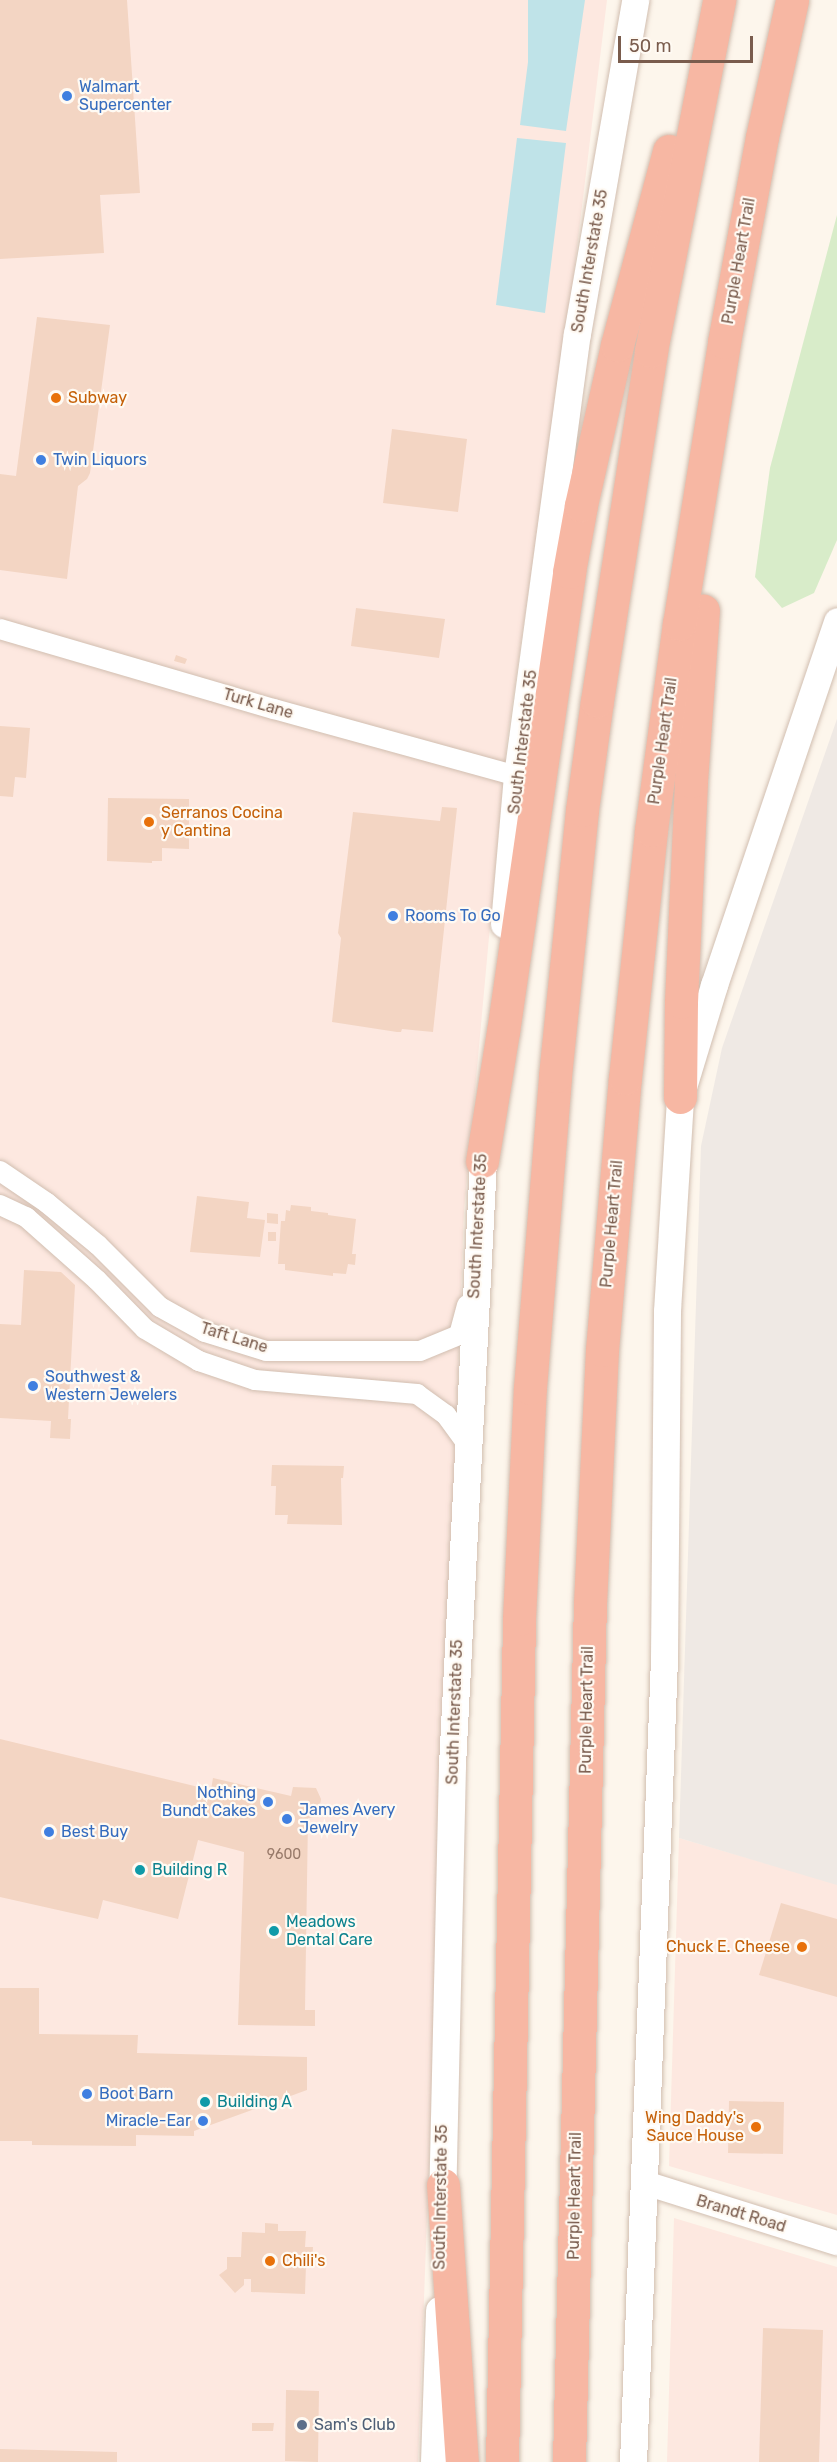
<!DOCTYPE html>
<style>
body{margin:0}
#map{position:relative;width:837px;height:2462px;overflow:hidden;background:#fdf6ec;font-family:Rubik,sans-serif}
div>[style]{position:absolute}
.commercial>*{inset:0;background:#fde8e0}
.industrial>*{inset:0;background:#efe9e4}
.green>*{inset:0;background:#d8ecc9}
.water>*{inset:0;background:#bfe3e8}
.building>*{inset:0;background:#f3d5c3}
.roads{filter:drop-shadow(0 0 2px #d1beb0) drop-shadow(0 0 2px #d1beb0)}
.minor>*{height:20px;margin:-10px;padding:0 10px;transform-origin:10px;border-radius:10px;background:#fff}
.tertiary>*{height:24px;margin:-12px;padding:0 12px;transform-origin:12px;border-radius:12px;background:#fff}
.secondary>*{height:27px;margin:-13.5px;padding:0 13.5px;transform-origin:13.5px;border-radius:13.5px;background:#fff}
.motorway>*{height:33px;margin:-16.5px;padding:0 16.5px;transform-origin:16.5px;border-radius:16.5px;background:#f7b7a3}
.dots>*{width:16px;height:16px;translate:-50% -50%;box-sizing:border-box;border:3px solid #fffaf3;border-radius:50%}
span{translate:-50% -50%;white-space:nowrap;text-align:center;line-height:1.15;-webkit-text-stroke:4.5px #fffaf3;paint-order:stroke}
.number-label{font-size:14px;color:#987a6a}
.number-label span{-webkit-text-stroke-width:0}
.shop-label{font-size:16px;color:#366cbe}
.left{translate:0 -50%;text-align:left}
.right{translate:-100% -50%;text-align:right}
.street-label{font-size:16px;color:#7a5c4d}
.food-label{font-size:16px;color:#c56008}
.culture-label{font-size:16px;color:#0d838f}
.service-label{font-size:16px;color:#4e5e75}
.scale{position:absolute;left:618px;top:36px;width:135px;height:27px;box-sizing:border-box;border:3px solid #7a5c4d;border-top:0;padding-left:8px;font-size:18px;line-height:21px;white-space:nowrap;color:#7a5c4d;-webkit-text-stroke:4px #fffaf3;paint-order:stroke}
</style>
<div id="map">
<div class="commercial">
<div style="clip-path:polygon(0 0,607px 0,571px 297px,507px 740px,464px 1211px,418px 2462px,0 2462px)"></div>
<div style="clip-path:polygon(679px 1838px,837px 1884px,837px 2215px,669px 2166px)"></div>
<div style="clip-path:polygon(674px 2218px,837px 2267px,837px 2462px,667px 2462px)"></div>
</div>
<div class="industrial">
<div style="clip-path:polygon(837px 719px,837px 1885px,679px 1838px,701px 1146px,722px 1048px)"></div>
</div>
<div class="green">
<div style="clip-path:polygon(837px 215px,837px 540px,814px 593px,782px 608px,755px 577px,770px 468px)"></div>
</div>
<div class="water">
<div style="clip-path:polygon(528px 0,585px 0,566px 131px,520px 125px,528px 62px)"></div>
<div style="clip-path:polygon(517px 138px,566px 143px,545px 313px,496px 305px)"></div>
</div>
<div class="building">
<div style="clip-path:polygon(0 0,127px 0,140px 193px,100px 195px,104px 253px,0 259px)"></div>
<div style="clip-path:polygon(37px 317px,110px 325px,90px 473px,87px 479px,78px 486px,67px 579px,0 570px,0 474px,16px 476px)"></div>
<div style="clip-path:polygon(392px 429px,467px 439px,458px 512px,383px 503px)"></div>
<div style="clip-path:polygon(356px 608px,445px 619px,439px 658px,351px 646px)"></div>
<div style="clip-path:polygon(176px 655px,187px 659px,185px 664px,174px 661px)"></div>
<div style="clip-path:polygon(0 726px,30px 728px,26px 778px,15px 777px,13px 797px,0 796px)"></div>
<div style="clip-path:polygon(108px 798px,189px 799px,189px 849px,162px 848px,162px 861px,152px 861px,152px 863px,107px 861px)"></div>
<div style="clip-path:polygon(442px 807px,457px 808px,433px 1032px,402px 1029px,401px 1032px,397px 1032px,332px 1022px,341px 938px,338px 933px,353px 812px,440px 821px)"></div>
<div style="clip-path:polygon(197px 1196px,249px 1202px,247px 1218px,265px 1220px,260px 1257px,190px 1252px)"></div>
<div style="clip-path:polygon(291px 1205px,311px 1207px,311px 1211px,328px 1213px,328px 1215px,356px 1219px,352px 1254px,356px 1254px,355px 1265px,348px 1264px,346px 1274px,333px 1273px,333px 1276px,285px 1270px,285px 1264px,278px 1264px,281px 1221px,285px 1221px,286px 1210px,290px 1211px)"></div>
<div style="clip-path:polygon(267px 1213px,278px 1214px,278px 1224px,267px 1223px)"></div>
<div style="clip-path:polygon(268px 1232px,276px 1232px,276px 1241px,268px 1241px)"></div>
<div style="clip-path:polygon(24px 1270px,61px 1272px,75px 1285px,68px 1419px,71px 1419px,70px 1439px,50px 1438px,51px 1421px,0 1418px,0 1324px,21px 1325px)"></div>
<div style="clip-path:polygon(272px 1465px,344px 1466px,343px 1478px,341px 1478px,342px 1525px,287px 1524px,288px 1515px,275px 1515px,276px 1486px,271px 1486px)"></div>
<div style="clip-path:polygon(0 1739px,211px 1790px,213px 1778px,291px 1796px,293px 1787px,316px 1788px,321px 1799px,318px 1817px,308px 1818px,305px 2010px,315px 2010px,315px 2026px,238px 2025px,244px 1852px,198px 1840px,178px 1919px,103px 1900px,98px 1919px,0 1897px)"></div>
<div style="clip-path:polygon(781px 1903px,837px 1919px,837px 1997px,759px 1975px)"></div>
<div style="clip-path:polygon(0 1988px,39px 1988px,39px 2034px,138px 2035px,137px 2053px,307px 2057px,307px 2090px,194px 2131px,194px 2136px,136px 2135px,136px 2146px,32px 2145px,32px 2141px,0 2141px)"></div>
<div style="clip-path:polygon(729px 2101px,784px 2102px,783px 2154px,728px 2153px)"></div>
<div style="clip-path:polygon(265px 2223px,278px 2224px,278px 2231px,306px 2231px,305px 2247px,313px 2247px,312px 2265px,306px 2265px,305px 2294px,251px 2292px,251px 2279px,244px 2279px,244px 2285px,235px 2293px,219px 2275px,227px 2269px,227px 2257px,241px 2257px,242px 2232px,265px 2233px)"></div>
<div style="clip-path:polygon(763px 2328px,823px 2330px,819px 2462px,759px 2462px)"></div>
<div style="clip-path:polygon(286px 2390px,319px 2391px,318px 2462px,285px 2461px)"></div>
<div style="clip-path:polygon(252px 2423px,274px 2423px,273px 2431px,252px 2431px)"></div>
<div style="clip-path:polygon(0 2449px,117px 2452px,117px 2462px,0 2462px)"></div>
</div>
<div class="roads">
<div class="minor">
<div style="left:0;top:629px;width:285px;rotate:16.3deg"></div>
<div style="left:274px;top:709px;width:252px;rotate:15.4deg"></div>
<div style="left:0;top:1171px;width:57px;rotate:34.2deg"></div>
<div style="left:47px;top:1203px;width:66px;rotate:39.5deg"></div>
<div style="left:98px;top:1245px;width:88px;rotate:45deg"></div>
<div style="left:160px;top:1307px;width:51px;rotate:29.1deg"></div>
<div style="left:205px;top:1332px;width:64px;rotate:17.3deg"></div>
<div style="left:266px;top:1351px;width:154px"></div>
<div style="left:420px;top:1351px;width:42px;rotate:-22.3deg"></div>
<div style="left:459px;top:1335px;width:31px;rotate:-75deg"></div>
<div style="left:0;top:1205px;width:29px;rotate:25deg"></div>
<div style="left:26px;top:1217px;width:95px;rotate:41.6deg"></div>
<div style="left:97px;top:1280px;width:69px;rotate:45.6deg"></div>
<div style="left:145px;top:1329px;width:63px;rotate:30.7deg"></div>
<div style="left:199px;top:1361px;width:59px;rotate:18.7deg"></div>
<div style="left:255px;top:1380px;width:163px;rotate:4.9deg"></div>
<div style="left:417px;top:1394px;width:36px;rotate:36deg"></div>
<div style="left:446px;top:1415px;width:36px;rotate:54deg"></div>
</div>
<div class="tertiary">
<div style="left:645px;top:2183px;width:201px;rotate:17.4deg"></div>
</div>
<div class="secondary">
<div style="left:504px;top:924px;width:149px;rotate:-85deg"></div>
<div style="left:517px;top:776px;width:446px;rotate:-82.3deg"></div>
<div style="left:577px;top:334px;width:339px;rotate:-80.1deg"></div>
<div style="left:442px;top:2206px;width:441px;rotate:-88.7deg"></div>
<div style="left:452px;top:1765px;width:625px;rotate:-87.06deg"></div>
<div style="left:434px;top:2462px;width:152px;rotate:-88.1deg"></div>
<div style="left:633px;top:2462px;width:805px;rotate:-87.79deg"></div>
<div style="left:664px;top:1658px;width:347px;rotate:-89.5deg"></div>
<div style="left:667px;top:1311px;width:214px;rotate:-86.5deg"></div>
<div style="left:680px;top:1097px;width:117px;rotate:-73.1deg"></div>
<div style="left:714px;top:985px;width:384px;rotate:-71.3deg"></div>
</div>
<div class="motorway">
<div style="left:680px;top:1097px;width:95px;rotate:-89.4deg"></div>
<div style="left:681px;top:1002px;width:221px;rotate:-87.4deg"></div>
<div style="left:691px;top:781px;width:171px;rotate:-86deg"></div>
<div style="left:482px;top:1161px;width:131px;rotate:-80.8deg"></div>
<div style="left:503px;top:1032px;width:465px;rotate:-81.8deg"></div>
<div style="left:569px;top:572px;width:68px;rotate:-79.8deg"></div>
<div style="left:581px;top:505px;width:164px;rotate:-77.3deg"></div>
<div style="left:617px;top:345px;width:201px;rotate:-75deg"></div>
<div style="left:443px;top:2185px;width:278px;rotate:86.1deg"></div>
<div style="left:502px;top:2462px;width:843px;rotate:-88.84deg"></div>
<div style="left:519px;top:1619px;width:231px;rotate:-87.3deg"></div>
<div style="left:530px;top:1388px;width:313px;rotate:-85.4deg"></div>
<div style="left:555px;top:1076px;width:267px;rotate:-84.2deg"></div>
<div style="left:582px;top:810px;width:110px;rotate:-82.2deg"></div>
<div style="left:597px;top:701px;width:354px;rotate:-81.2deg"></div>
<div style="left:651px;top:351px;width:358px;rotate:-79deg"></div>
<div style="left:569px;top:2462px;width:858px;rotate:-88.6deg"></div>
<div style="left:590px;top:1604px;width:254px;rotate:-87.3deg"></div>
<div style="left:602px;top:1350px;width:273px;rotate:-85.2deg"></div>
<div style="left:625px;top:1078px;width:249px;rotate:-84deg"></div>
<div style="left:651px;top:830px;width:208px;rotate:-82.3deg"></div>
<div style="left:679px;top:624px;width:286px;rotate:-80.9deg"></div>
<div style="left:724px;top:342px;width:208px;rotate:-79.5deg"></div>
<div style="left:762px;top:137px;width:140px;rotate:-77.6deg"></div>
</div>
</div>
<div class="dots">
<div style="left:67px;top:96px;background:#3f7fe0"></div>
<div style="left:56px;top:398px;background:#e8710a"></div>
<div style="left:41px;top:460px;background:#3f7fe0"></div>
<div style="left:149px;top:822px;background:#e8710a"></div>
<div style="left:393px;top:916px;background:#3f7fe0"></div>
<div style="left:33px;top:1386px;background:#3f7fe0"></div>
<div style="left:268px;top:1802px;background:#3f7fe0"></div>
<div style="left:287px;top:1819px;background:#3f7fe0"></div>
<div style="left:49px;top:1832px;background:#3f7fe0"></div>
<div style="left:140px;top:1870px;background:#0f9aa8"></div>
<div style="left:274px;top:1931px;background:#0f9aa8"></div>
<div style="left:802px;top:1947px;background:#e8710a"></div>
<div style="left:87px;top:2094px;background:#3f7fe0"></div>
<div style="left:205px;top:2102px;background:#0f9aa8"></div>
<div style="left:203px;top:2121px;background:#3f7fe0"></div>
<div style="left:756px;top:2127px;background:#e8710a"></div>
<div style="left:270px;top:2261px;background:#e8710a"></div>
<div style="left:302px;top:2425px;background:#5c6f8a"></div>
</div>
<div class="number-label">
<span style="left:284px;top:1855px">9600</span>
</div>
<div class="shop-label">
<span class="left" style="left:79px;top:96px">Walmart<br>Supercenter</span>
<span class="left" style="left:53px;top:460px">Twin Liquors</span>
<span class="left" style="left:405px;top:916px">Rooms To Go</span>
<span class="left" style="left:45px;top:1386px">Southwest &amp;<br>Western Jewelers</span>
<span class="right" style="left:256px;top:1802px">Nothing<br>Bundt Cakes</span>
<span class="left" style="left:299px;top:1819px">James Avery<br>Jewelry</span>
<span class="left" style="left:61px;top:1832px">Best Buy</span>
<span class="left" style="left:99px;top:2094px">Boot Barn</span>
<span class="right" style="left:191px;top:2121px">Miracle-Ear</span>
</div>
<div class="street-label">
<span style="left:590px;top:261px;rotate:-80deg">South Interstate 35</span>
<span style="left:739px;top:261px;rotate:-80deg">Purple Heart Trail</span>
<span style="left:258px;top:704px;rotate:16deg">Turk Lane</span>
<span style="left:663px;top:741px;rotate:-82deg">Purple Heart Trail</span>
<span style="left:523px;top:742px;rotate:-83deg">South Interstate 35</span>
<span style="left:612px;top:1224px;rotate:-85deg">Purple Heart Trail</span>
<span style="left:478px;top:1226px;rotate:-87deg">South Interstate 35</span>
<span style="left:234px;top:1338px;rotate:17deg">Taft Lane</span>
<span style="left:587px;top:1710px;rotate:-89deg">Purple Heart Trail</span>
<span style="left:455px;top:1712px;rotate:-88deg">South Interstate 35</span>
<span style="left:575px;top:2196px;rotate:-89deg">Purple Heart Trail</span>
<span style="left:441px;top:2197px;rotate:-89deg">South Interstate 35</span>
<span style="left:741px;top:2214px;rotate:17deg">Brandt Road</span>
</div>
<div class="food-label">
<span class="left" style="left:68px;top:398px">Subway</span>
<span class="left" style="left:161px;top:822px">Serranos Cocina<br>y Cantina</span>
<span class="right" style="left:790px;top:1947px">Chuck E. Cheese</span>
<span class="right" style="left:744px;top:2127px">Wing Daddy's<br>Sauce House</span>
<span class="left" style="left:282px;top:2261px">Chili's</span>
</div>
<div class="culture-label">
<span class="left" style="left:152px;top:1870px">Building R</span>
<span class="left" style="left:286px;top:1931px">Meadows<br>Dental Care</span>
<span class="left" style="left:217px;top:2102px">Building A</span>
</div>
<div class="service-label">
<span class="left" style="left:314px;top:2425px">Sam's Club</span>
</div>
<div class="scale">50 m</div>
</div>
